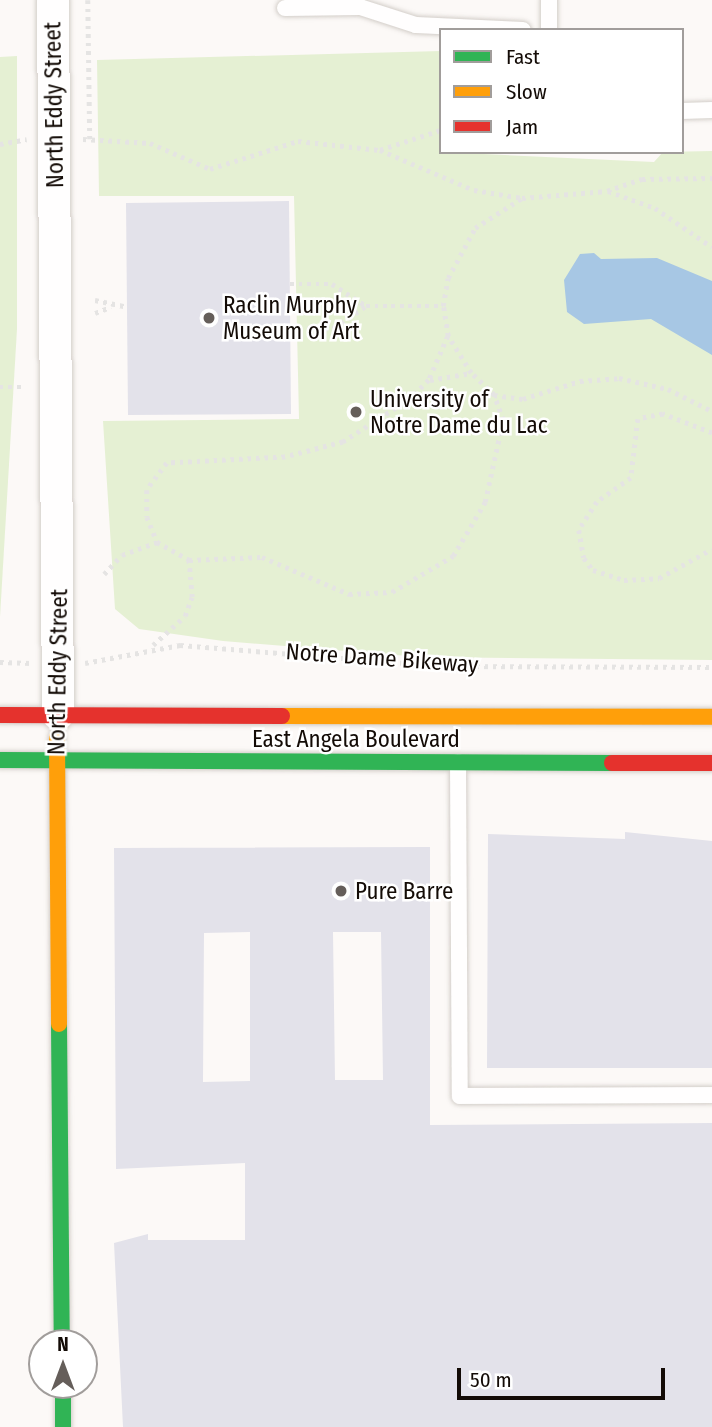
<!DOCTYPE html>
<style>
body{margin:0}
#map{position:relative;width:712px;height:1427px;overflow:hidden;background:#fcf9f7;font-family:"Fira Sans Condensed",sans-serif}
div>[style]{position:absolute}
.green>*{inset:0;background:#e5f0d3}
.water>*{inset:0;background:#a7c7e4}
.building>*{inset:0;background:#e3e2ea}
.path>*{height:4.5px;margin-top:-2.25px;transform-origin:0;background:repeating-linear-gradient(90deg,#e5e4e3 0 3.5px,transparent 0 8.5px)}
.roads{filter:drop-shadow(0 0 2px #d3cec9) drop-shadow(0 0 2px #d3cec9)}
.lane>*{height:16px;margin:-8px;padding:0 8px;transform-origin:8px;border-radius:8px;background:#fffefe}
.street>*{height:32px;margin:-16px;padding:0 16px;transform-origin:16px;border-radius:16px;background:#fffefe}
.fast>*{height:16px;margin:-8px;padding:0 8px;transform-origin:8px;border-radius:8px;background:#30b455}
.slow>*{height:16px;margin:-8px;padding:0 8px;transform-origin:8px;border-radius:8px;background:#ff9f0a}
.jam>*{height:16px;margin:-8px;padding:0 8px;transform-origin:8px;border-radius:8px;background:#e5322d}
.dots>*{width:19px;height:19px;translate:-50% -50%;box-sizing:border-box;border:4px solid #fff;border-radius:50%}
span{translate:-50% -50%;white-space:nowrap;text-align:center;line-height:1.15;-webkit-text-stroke:5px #fff;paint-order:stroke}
.street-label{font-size:23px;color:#130b06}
.poi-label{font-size:23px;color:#130b06}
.left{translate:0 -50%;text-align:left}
.legend{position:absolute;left:439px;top:28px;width:245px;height:126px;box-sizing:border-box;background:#fff;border:2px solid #a19d9b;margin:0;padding:9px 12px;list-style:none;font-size:21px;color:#130b06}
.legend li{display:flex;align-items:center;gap:14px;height:35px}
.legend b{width:35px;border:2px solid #a19d9b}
.north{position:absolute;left:28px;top:1329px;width:70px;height:70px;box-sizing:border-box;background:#fff;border:2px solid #a19d9b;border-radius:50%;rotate:0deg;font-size:19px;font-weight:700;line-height:28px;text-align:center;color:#130b06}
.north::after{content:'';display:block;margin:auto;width:24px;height:32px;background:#655e5a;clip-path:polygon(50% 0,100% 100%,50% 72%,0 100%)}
.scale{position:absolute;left:457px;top:1368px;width:208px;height:32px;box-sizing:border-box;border:4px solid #130b06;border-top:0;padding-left:9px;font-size:21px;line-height:24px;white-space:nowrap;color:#130b06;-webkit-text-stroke:5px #fff;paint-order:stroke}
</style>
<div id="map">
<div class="green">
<div style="clip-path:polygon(441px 51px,441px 152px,654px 162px,663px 152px,712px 151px,712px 660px,421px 657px,223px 641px,139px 629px,115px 609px,103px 421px,299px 419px,294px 196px,99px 196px,97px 60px)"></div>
<div style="clip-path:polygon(17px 56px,17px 329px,0 617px,0 57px)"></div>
</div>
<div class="water">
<div style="clip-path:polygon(594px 253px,601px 259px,657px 258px,712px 281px,712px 355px,651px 319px,584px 324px,567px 312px,564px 280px,580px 254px)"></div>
</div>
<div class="building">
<div style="clip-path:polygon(289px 201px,291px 414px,128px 415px,126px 203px)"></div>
<div style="clip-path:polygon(625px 832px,712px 841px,712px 1068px,487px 1068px,488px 834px,625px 839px)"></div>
<div style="clip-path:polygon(evenodd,430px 847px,430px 1125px,712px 1123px,712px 1427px,123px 1427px,114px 1243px,148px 1234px,148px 1240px,245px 1240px,245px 1163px,116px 1169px,114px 848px,430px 847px,250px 932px,250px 1081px,203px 1082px,204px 933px,250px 932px,430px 847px,333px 932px,381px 932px,383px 1080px,335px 1080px,333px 932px)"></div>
</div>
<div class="path">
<div style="left:88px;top:0;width:139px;rotate:89.2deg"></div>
<div style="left:83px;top:139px;width:67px;rotate:3.4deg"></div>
<div style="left:150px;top:143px;width:65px;rotate:23.4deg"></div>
<div style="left:210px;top:169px;width:92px;rotate:-17.7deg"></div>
<div style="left:298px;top:141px;width:82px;rotate:6.3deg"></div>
<div style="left:380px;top:150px;width:64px;rotate:-18.2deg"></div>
<div style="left:0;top:144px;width:27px;rotate:-10deg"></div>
<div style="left:380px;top:150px;width:102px;rotate:23.1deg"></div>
<div style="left:474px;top:190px;width:49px;rotate:9.5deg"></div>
<div style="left:522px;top:198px;width:85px;rotate:-4.7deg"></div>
<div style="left:607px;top:191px;width:37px;rotate:-19deg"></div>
<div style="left:642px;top:179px;width:70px;rotate:-0.8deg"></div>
<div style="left:608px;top:191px;width:50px;rotate:19.9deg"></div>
<div style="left:655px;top:208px;width:69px;rotate:34.4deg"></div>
<div style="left:290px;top:284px;width:42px"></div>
<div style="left:332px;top:284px;width:40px;rotate:32.9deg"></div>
<div style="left:95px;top:300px;width:34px;rotate:12deg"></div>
<div style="left:95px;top:313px;width:17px;rotate:-21deg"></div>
<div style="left:290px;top:329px;width:44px;rotate:-1.3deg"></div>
<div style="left:334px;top:328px;width:39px;rotate:-35deg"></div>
<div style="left:366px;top:306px;width:77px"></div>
<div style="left:448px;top:336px;width:48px;rotate:113.4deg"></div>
<div style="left:429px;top:380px;width:27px;rotate:135deg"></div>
<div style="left:410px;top:399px;width:80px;rotate:147.3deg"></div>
<div style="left:343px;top:442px;width:60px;rotate:165.5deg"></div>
<div style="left:285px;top:457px;width:118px;rotate:177.1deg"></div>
<div style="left:167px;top:463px;width:34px;rotate:127deg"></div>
<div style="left:147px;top:490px;width:27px;rotate:90deg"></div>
<div style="left:147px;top:517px;width:27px;rotate:68deg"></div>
<div style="left:157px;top:542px;width:37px;rotate:29deg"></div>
<div style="left:189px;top:560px;width:73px;rotate:-2.4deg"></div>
<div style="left:262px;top:557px;width:95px;rotate:23deg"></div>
<div style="left:349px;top:594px;width:43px;rotate:-2.7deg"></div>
<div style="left:392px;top:592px;width:71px;rotate:-30.5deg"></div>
<div style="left:453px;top:556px;width:63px;rotate:-59.3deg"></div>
<div style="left:485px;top:502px;width:84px;rotate:-77.6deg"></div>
<div style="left:503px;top:420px;width:27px;rotate:-110deg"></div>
<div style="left:494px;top:395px;width:32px;rotate:-136deg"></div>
<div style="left:471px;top:373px;width:44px;rotate:-121.9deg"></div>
<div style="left:448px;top:336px;width:30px;rotate:-99deg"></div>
<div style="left:443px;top:306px;width:28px;rotate:-80deg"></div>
<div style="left:448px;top:278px;width:57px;rotate:-61.6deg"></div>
<div style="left:475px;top:228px;width:56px;rotate:-32.6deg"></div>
<div style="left:430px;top:380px;width:42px;rotate:-9.7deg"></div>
<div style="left:0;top:387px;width:22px"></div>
<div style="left:494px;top:395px;width:29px;rotate:8deg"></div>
<div style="left:523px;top:399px;width:60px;rotate:-17.5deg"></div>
<div style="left:580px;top:381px;width:39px;rotate:-4deg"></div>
<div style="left:619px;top:378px;width:50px;rotate:12.7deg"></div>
<div style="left:668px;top:389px;width:49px;rotate:26.6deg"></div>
<div style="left:712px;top:433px;width:53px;rotate:-158.8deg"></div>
<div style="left:663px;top:414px;width:25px;rotate:169deg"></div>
<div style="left:638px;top:419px;width:59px;rotate:96.8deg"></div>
<div style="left:631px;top:478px;width:42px;rotate:144.8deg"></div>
<div style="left:597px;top:502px;width:33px;rotate:123deg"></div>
<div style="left:579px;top:530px;width:28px;rotate:80deg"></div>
<div style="left:584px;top:558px;width:15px;rotate:53deg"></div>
<div style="left:593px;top:570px;width:33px;rotate:18deg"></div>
<div style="left:624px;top:580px;width:35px;rotate:-3deg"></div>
<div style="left:659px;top:578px;width:60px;rotate:-28.7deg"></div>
<div style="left:104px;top:574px;width:26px;rotate:-47deg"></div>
<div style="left:122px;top:555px;width:37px;rotate:-20deg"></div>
<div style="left:153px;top:645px;width:43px;rotate:-42.2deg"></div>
<div style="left:185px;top:616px;width:20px;rotate:-70deg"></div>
<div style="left:192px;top:597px;width:37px;rotate:-95deg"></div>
<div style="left:0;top:662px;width:31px;rotate:2deg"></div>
<div style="left:85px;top:663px;width:97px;rotate:-10.7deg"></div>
<div style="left:180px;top:645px;width:263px;rotate:4.6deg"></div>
<div style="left:442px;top:666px;width:270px;rotate:0.2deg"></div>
</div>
<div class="roads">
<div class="lane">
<div style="left:549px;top:0;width:30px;rotate:90deg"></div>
<div style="left:285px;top:8px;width:75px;rotate:-0.8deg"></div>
<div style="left:360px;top:7px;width:59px;rotate:17.8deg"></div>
<div style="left:416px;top:25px;width:107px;rotate:2.7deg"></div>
<div style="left:682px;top:111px;width:30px;rotate:-2deg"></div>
<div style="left:458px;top:762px;width:334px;rotate:89.7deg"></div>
<div style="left:460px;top:1096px;width:252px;rotate:-0.2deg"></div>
</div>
<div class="street">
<div style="left:53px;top:0;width:714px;rotate:89.6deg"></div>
</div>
<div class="fast">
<div style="left:0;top:760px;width:612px;rotate:0.28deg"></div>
<div style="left:59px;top:1024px;width:319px;rotate:89.5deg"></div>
<div style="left:63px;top:1385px;width:42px;rotate:90deg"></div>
</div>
<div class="slow">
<div style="left:282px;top:716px;width:430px;rotate:0.1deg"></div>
<div style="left:57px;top:737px;width:287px;rotate:89.6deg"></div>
</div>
<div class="jam">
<div style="left:0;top:715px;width:282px;rotate:0.2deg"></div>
<div style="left:612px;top:763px;width:100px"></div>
</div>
</div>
<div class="dots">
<div style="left:209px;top:318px;background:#655e5a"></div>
<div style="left:356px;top:412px;background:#655e5a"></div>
<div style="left:341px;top:891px;background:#655e5a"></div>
</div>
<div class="street-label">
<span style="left:54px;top:105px;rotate:-91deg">North Eddy Street</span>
<span style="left:382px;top:658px;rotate:4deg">Notre Dame Bikeway</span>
<span style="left:58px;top:672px;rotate:-89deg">North Eddy Street</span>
<span style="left:356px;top:739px">East Angela Boulevard</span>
</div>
<div class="poi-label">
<span class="left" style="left:223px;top:318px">Raclin Murphy<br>Museum of Art</span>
<span class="left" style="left:370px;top:412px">University of<br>Notre Dame du Lac</span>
<span class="left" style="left:355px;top:891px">Pure Barre</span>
</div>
<ul class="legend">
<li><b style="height:9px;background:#30b455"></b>Fast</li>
<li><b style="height:9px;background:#ff9f0a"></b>Slow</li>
<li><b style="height:9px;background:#e5322d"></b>Jam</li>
</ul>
<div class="north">N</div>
<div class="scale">50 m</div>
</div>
